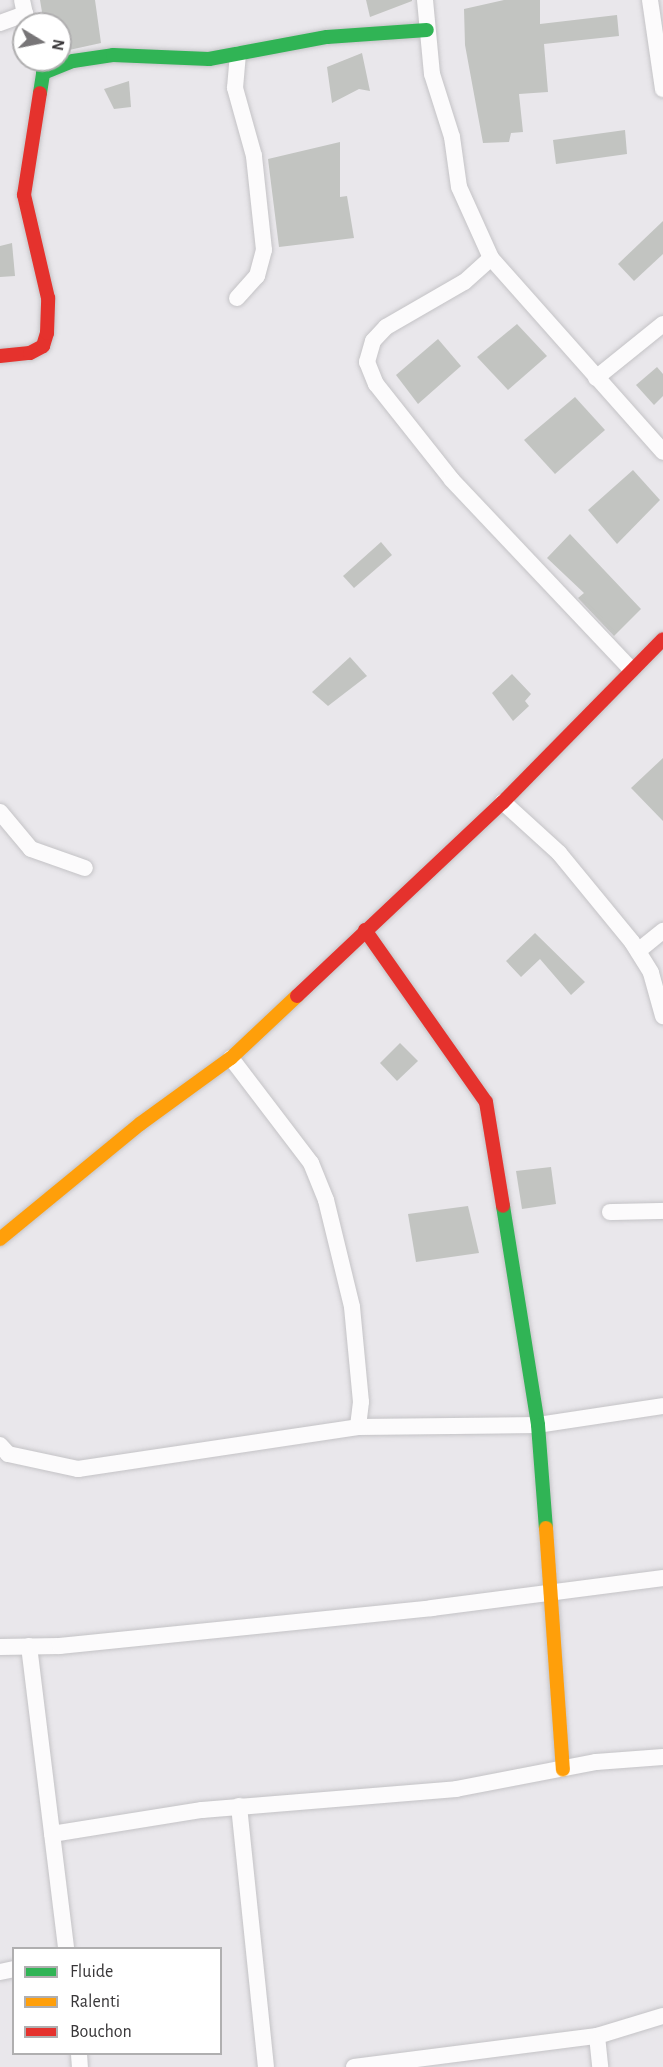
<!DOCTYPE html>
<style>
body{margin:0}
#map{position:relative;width:663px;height:2067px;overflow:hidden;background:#e9e7eb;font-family:"Alegreya Sans",sans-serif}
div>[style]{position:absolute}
.building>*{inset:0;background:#c2c4c1}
.roads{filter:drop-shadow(0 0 2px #c4c3c6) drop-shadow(0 0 2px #c4c3c6)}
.street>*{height:16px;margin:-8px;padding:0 8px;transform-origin:8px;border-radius:8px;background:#fcfbfc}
.fast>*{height:14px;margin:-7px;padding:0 7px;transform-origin:7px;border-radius:7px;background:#30b455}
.slow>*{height:14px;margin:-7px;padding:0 7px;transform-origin:7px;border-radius:7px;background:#ff9f0a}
.jam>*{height:14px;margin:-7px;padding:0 7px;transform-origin:7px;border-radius:7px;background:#e5322d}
span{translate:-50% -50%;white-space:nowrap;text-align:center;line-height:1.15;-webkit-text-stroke:5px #fff;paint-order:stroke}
.legend{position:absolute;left:12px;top:1947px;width:210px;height:108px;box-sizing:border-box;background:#fff;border:2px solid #b0afb0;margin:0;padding:8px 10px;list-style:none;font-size:18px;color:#393739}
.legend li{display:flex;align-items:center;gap:12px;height:30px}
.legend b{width:30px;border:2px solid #b0afb0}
.north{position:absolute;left:12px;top:12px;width:60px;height:60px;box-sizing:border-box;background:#fff;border:2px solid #b0afb0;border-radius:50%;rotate:100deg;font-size:16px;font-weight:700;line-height:24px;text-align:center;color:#393739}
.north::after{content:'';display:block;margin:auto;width:21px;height:27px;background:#777577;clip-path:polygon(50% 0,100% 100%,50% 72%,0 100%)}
</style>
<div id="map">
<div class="building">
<div style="clip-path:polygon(40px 0,95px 0,101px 43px,60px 52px,60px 24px,44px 24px)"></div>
<div style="clip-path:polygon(366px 0,412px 0,412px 1px,370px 17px)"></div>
<div style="clip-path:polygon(504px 0,540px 0,540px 24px,617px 15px,619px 36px,544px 44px,548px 92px,519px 94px,523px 132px,511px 133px,509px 142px,483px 143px,465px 45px,464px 9px)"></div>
<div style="clip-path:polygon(362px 53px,370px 91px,359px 89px,332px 103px,327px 67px)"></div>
<div style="clip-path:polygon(129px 81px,131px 107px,114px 109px,104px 89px)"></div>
<div style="clip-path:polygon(625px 130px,627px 154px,556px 164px,553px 140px)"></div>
<div style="clip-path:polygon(340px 142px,340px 197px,347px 196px,354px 238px,279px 247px,268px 159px)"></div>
<div style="clip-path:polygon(663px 221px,663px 254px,634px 281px,618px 264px)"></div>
<div style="clip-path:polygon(12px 243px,15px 276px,0 277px,0 246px)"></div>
<div style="clip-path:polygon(517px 324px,547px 356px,508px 390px,477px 357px)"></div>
<div style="clip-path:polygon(438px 339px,461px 366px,418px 404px,396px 375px)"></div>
<div style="clip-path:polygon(657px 367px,663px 374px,663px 396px,654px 405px,636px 385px)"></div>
<div style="clip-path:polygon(575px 397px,605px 430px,555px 474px,524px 440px)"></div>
<div style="clip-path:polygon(633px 470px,660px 500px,617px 544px,588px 510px)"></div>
<div style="clip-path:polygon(570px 534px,641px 609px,614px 636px,578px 598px,584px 593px,547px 558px)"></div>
<div style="clip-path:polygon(381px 542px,392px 555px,354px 588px,343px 576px)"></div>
<div style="clip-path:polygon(350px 657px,367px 676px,328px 706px,312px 692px)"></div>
<div style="clip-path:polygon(512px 674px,531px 694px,525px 701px,529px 706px,513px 721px,492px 693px)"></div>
<div style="clip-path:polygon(663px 758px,663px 821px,631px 788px)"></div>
<div style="clip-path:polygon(535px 933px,585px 982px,571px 995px,540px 959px,521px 977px,506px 961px)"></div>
<div style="clip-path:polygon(400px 1043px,418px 1061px,397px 1081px,380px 1063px)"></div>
<div style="clip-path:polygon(551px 1167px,556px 1204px,522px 1209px,516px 1171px)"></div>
<div style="clip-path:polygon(468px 1206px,479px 1253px,416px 1262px,408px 1214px)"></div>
</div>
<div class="roads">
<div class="street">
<div style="left:425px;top:0;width:74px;rotate:84.6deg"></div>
<div style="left:432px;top:74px;width:66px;rotate:72.4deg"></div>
<div style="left:452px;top:137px;width:50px;rotate:82deg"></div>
<div style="left:459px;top:187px;width:78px;rotate:65.7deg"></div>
<div style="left:491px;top:258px;width:259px;rotate:48.4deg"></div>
<div style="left:650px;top:0;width:90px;rotate:81.7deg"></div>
<div style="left:0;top:23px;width:27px;rotate:-20deg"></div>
<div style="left:25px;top:14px;width:14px;rotate:-102deg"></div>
<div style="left:491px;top:258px;width:36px;rotate:138deg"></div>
<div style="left:464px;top:282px;width:90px;rotate:150deg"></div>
<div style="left:386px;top:327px;width:19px;rotate:133deg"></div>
<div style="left:373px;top:341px;width:22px;rotate:106deg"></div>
<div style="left:367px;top:362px;width:24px;rotate:68deg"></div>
<div style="left:376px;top:384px;width:122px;rotate:51.6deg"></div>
<div style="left:452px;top:480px;width:259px;rotate:46.6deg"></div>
<div style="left:237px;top:298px;width:30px;rotate:-48deg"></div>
<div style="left:257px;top:276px;width:27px;rotate:-75deg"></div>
<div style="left:264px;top:250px;width:95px;rotate:-96.1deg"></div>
<div style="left:254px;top:156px;width:71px;rotate:-105.6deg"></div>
<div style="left:235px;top:88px;width:34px;rotate:-85deg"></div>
<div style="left:596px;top:378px;width:86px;rotate:-38.9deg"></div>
<div style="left:503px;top:802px;width:76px;rotate:42.3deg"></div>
<div style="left:559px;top:853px;width:115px;rotate:50.6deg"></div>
<div style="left:632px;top:942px;width:36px;rotate:58deg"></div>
<div style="left:651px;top:973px;width:45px;rotate:74.4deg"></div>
<div style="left:0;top:812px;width:48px;rotate:50deg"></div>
<div style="left:31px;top:849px;width:57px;rotate:19.4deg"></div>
<div style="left:638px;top:951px;width:32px;rotate:-39deg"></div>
<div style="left:231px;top:1058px;width:132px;rotate:52.7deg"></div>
<div style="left:311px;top:1163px;width:40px;rotate:68deg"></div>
<div style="left:326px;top:1200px;width:110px;rotate:76.3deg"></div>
<div style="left:352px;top:1307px;width:95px;rotate:84.6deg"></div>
<div style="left:361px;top:1402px;width:25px;rotate:97deg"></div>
<div style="left:610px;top:1212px;width:53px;rotate:-1.1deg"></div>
<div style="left:0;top:1445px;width:12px;rotate:48deg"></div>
<div style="left:8px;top:1454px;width:72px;rotate:12.1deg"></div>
<div style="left:78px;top:1469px;width:283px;rotate:-8.5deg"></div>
<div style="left:358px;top:1427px;width:180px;rotate:-0.6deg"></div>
<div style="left:538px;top:1425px;width:126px;rotate:-8.6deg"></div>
<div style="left:29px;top:1646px;width:304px;rotate:83deg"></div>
<div style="left:0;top:1647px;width:60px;rotate:-1deg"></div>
<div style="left:60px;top:1646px;width:374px;rotate:-5.8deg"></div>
<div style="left:432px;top:1608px;width:233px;rotate:-7.4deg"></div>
<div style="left:239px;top:1806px;width:262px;rotate:84.1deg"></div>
<div style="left:52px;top:1834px;width:152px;rotate:-9.1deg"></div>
<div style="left:202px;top:1810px;width:255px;rotate:-4.7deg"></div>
<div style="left:456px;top:1789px;width:143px;rotate:-10.9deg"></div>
<div style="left:596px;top:1762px;width:67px;rotate:-4.3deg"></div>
<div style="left:0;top:1972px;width:14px;rotate:-12deg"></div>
<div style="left:597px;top:2036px;width:31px;rotate:84deg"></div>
<div style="left:79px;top:2054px;width:13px;rotate:86deg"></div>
<div style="left:354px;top:2067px;width:245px;rotate:-7.3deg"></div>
<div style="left:597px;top:2036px;width:69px;rotate:-16.9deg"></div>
</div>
<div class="fast">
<div style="left:40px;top:93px;width:20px;rotate:-81deg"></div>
<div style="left:43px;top:73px;width:32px;rotate:-22deg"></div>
<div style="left:73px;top:61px;width:40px;rotate:-8.5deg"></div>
<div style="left:113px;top:55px;width:96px;rotate:2.4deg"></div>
<div style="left:209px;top:59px;width:120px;rotate:-10.6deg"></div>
<div style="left:327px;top:37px;width:100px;rotate:-4deg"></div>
<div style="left:503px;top:1206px;width:222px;rotate:80.9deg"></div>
<div style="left:538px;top:1425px;width:103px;rotate:85.6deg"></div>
</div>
<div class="slow">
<div style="left:0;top:1239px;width:181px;rotate:-39.4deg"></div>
<div style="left:140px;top:1124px;width:112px;rotate:-36deg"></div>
<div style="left:231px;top:1058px;width:91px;rotate:-43.2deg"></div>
<div style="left:546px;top:1528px;width:242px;rotate:86deg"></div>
</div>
<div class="jam">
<div style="left:0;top:356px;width:30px;rotate:-6deg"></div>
<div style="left:30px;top:353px;width:15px;rotate:-28deg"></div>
<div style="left:43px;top:346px;width:14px;rotate:-73deg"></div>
<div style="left:47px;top:333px;width:35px;rotate:-88deg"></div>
<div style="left:48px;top:298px;width:106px;rotate:-103.1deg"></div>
<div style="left:24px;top:195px;width:103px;rotate:-81.1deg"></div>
<div style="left:365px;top:930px;width:210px;rotate:54.9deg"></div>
<div style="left:486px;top:1102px;width:105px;rotate:80.7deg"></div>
<div style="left:297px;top:996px;width:283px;rotate:-43.3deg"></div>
<div style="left:503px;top:802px;width:228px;rotate:-45.5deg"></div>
</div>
</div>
<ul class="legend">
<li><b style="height:8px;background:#30b455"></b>Fluide</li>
<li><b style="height:8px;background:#ff9f0a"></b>Ralenti</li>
<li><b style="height:8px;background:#e5322d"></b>Bouchon</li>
</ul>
<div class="north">N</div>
</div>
